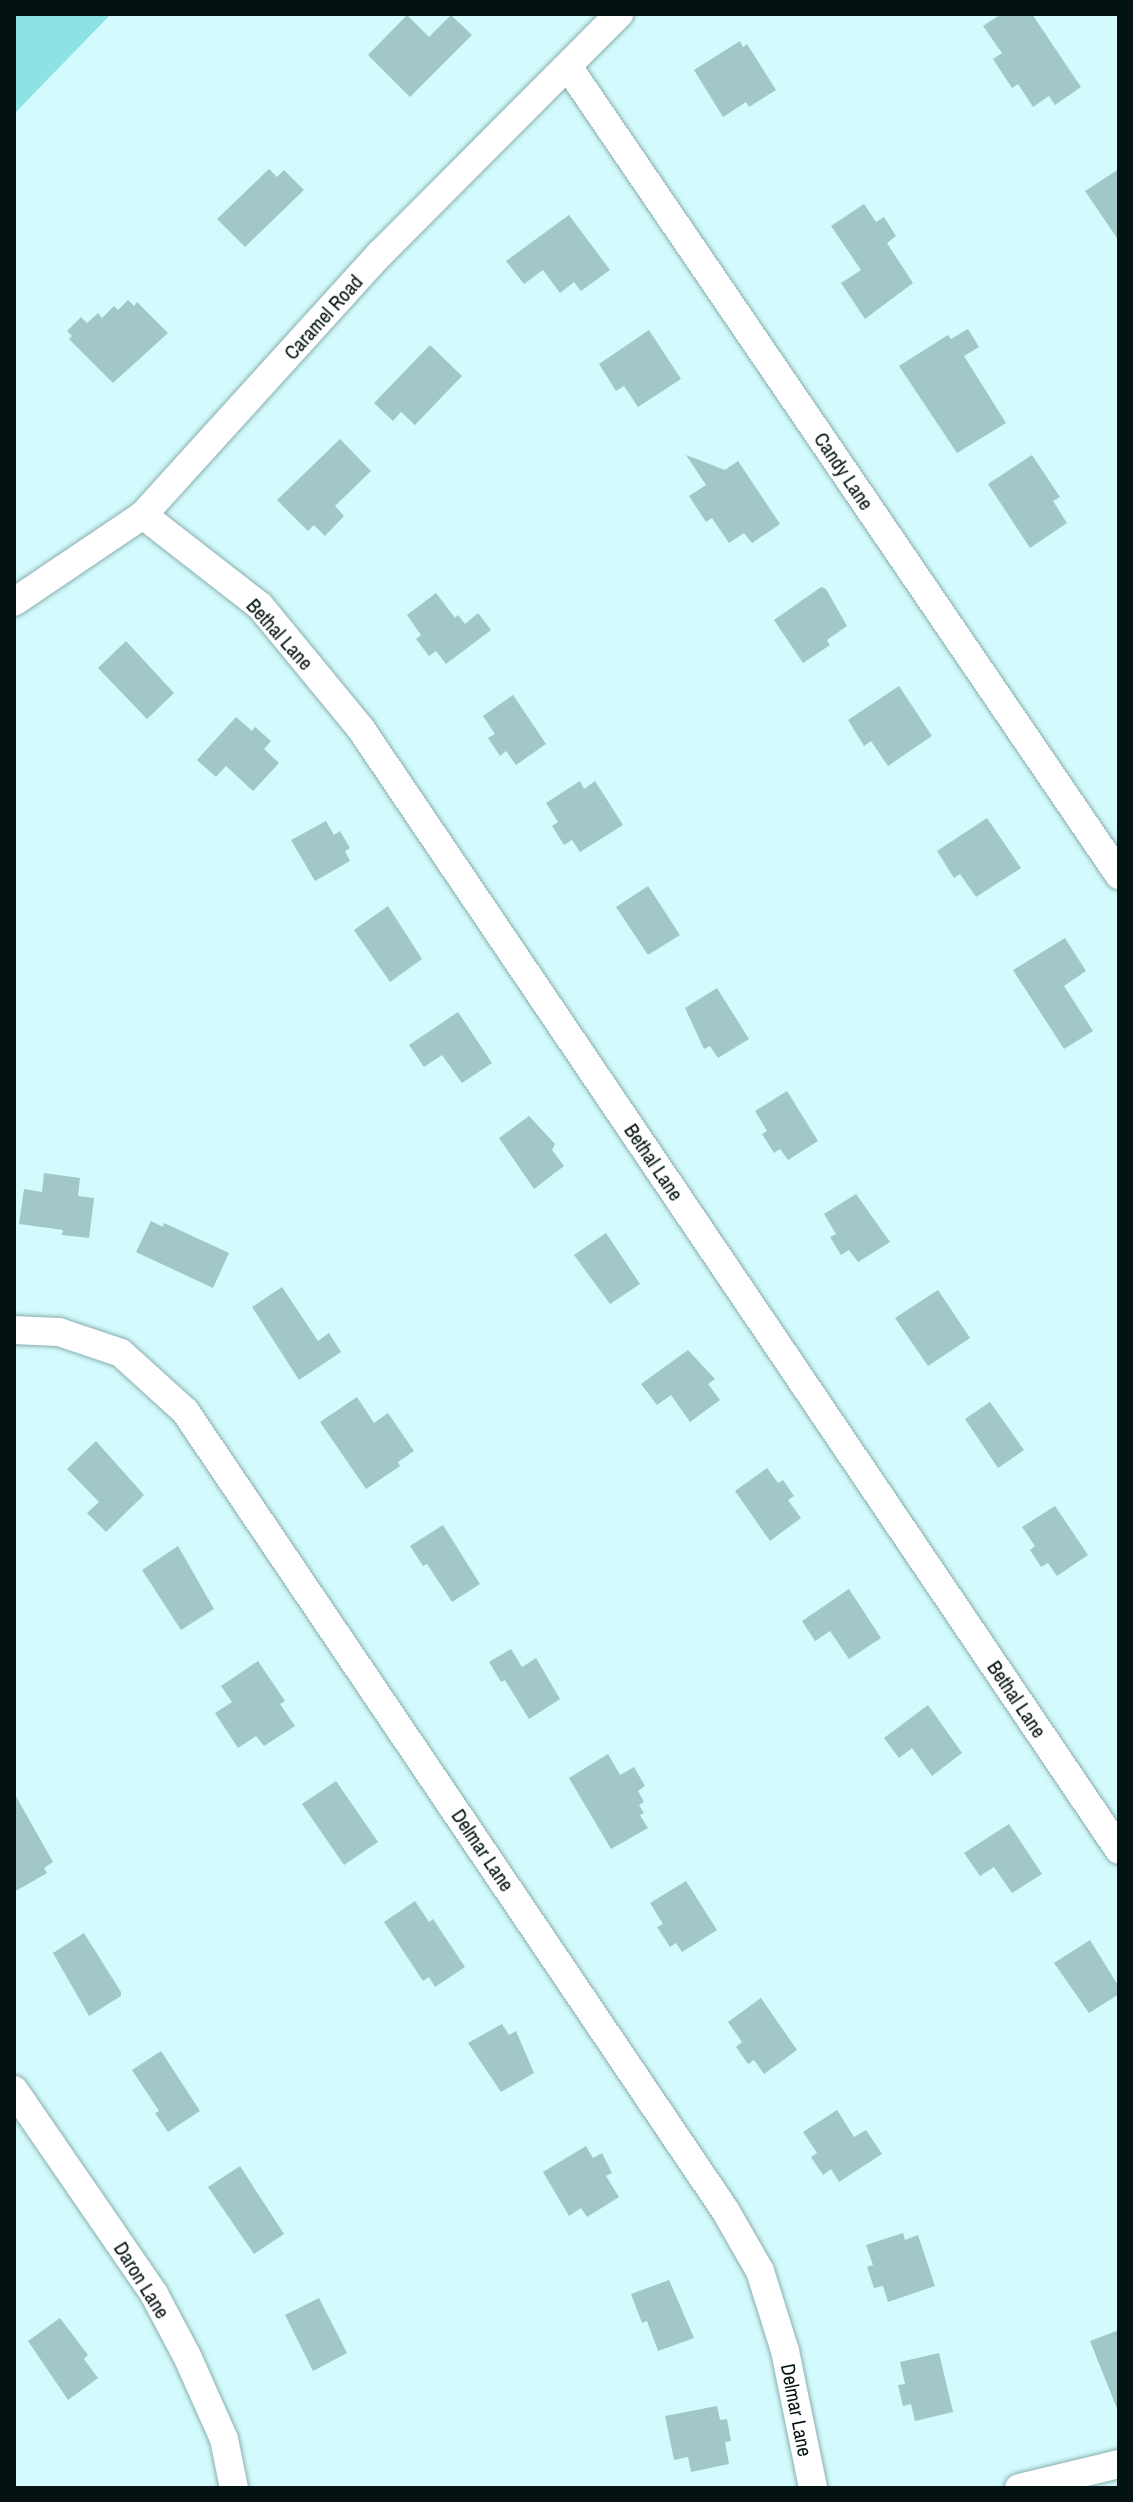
<!DOCTYPE html>
<style>
body{margin:0}
#map{position:relative;width:1133px;height:2502px;overflow:hidden;background:#d3fafc;font-family:"Archivo Narrow",sans-serif}
div>[style]{position:absolute}
.green>*{inset:0;background:#8de2e6}
.building>*{inset:0;background:#a1c7c9}
.roads{filter:drop-shadow(0 0 2px #89aeb0) drop-shadow(0 0 2px #89aeb0)}
.street>*{height:28px;margin:-14px;padding:0 14px;transform-origin:14px;border-radius:14px;background:#fff}
span{translate:-50% -50%;white-space:nowrap;text-align:center;line-height:1.15;-webkit-text-stroke:6px #fff;paint-order:stroke}
.street-label{font-size:20px;color:#041212}
.frame{position:absolute;inset:0;border:16px solid #041212;pointer-events:none}
</style>
<div id="map">
<div class="green">
<div style="clip-path:polygon(14px 14px,111px 14px,14px 114px)"></div>
</div>
<div class="building">
<div style="clip-path:polygon(1001px 14px,1032px 14px,1081px 87px,1055px 105px,1049px 96px,1033px 107px,1018px 84px,1012px 88px,993px 59px,1002px 53px,983px 26px)"></div>
<div style="clip-path:polygon(407px 15px,429px 37px,451px 15px,472px 35px,410px 97px,368px 55px)"></div>
<div style="clip-path:polygon(740px 41px,743px 47px,747px 44px,776px 90px,749px 107px,746px 102px,723px 117px,694px 70px)"></div>
<div style="clip-path:polygon(269px 169px,277px 177px,284px 170px,304px 190px,245px 247px,217px 219px)"></div>
<div style="clip-path:polygon(1119px 169px,1119px 241px,1085px 191px)"></div>
<div style="clip-path:polygon(864px 204px,876px 222px,884px 217px,896px 236px,887px 243px,913px 283px,865px 319px,841px 283px,861px 270px,831px 226px)"></div>
<div style="clip-path:polygon(569px 215px,610px 270px,581px 291px,574px 282px,560px 293px,543px 270px,524px 284px,506px 261px)"></div>
<div style="clip-path:polygon(128px 300px,134px 306px,137px 302px,168px 333px,113px 383px,69px 339px,72px 336px,67px 331px,81px 317px,87px 323px,98px 313px,102px 318px,114px 306px,118px 310px)"></div>
<div style="clip-path:polygon(968px 329px,979px 347px,964px 356px,1006px 423px,957px 453px,899px 366px,948px 335px,951px 339px)"></div>
<div style="clip-path:polygon(649px 330px,681px 379px,638px 407px,624px 386px,616px 391px,599px 364px)"></div>
<div style="clip-path:polygon(430px 345px,462px 376px,415px 425px,401px 412px,393px 421px,374px 403px)"></div>
<div style="clip-path:polygon(340px 439px,371px 471px,335px 506px,344px 516px,325px 536px,314px 525px,308px 531px,277px 500px)"></div>
<div style="clip-path:polygon(686px 455px,725px 470px,738px 461px,780px 524px,752px 543px,744px 533px,729px 543px,712px 518px,706px 522px,689px 496px,706px 485px)"></div>
<div style="clip-path:polygon(1032px 455px,1060px 497px,1053px 501px,1067px 523px,1030px 548px,988px 484px)"></div>
<div style="clip-path:polygon(821px 587px,826px 589px,847px 626px,827px 640px,830px 645px,803px 663px,774px 620px)"></div>
<div style="clip-path:polygon(436px 593px,455px 618px,458px 615px,465px 624px,478px 613px,491px 630px,446px 664px,436px 651px,429px 656px,416px 639px,421px 635px,407px 615px)"></div>
<div style="clip-path:polygon(126px 641px,174px 693px,147px 719px,98px 668px)"></div>
<div style="clip-path:polygon(899px 686px,932px 736px,888px 766px,871px 741px,864px 746px,848px 720px)"></div>
<div style="clip-path:polygon(513px 695px,546px 744px,516px 765px,506px 751px,500px 756px,488px 738px,495px 734px,483px 716px)"></div>
<div style="clip-path:polygon(236px 717px,252px 731px,255px 727px,271px 741px,264px 749px,279px 763px,253px 791px,226px 766px,216px 777px,197px 760px)"></div>
<div style="clip-path:polygon(580px 781px,584px 789px,595px 781px,623px 825px,580px 852px,572px 840px,564px 845px,552px 826px,558px 822px,546px 803px)"></div>
<div style="clip-path:polygon(987px 818px,1021px 868px,976px 897px,960px 874px,954px 878px,937px 851px)"></div>
<div style="clip-path:polygon(326px 821px,334px 835px,340px 831px,350px 848px,345px 851px,350px 861px,315px 881px,291px 840px)"></div>
<div style="clip-path:polygon(648px 886px,680px 935px,648px 955px,616px 907px)"></div>
<div style="clip-path:polygon(388px 906px,422px 959px,390px 982px,354px 930px)"></div>
<div style="clip-path:polygon(1065px 938px,1086px 971px,1064px 986px,1093px 1031px,1064px 1049px,1013px 970px)"></div>
<div style="clip-path:polygon(717px 988px,749px 1039px,718px 1058px,710px 1046px,704px 1049px,685px 1008px)"></div>
<div style="clip-path:polygon(458px 1012px,492px 1063px,462px 1083px,442px 1055px,424px 1067px,409px 1045px)"></div>
<div style="clip-path:polygon(787px 1091px,818px 1141px,788px 1160px,780px 1149px,774px 1153px,762px 1134px,767px 1131px,755px 1111px)"></div>
<div style="clip-path:polygon(529px 1116px,555px 1144px,552px 1150px,564px 1166px,534px 1189px,499px 1138px)"></div>
<div style="clip-path:polygon(44px 1173px,80px 1178px,78px 1196px,94px 1198px,89px 1238px,62px 1235px,63px 1230px,19px 1224px,24px 1189px,42px 1192px)"></div>
<div style="clip-path:polygon(856px 1194px,890px 1242px,858px 1262px,849px 1250px,841px 1255px,830px 1237px,836px 1234px,824px 1214px)"></div>
<div style="clip-path:polygon(151px 1221px,163px 1227px,164px 1223px,229px 1253px,213px 1288px,136px 1252px)"></div>
<div style="clip-path:polygon(606px 1233px,640px 1284px,610px 1304px,574px 1255px)"></div>
<div style="clip-path:polygon(282px 1287px,318px 1341px,329px 1333px,341px 1352px,299px 1380px,252px 1307px)"></div>
<div style="clip-path:polygon(938px 1290px,970px 1338px,928px 1366px,895px 1318px)"></div>
<div style="clip-path:polygon(688px 1350px,715px 1379px,708px 1384px,720px 1400px,690px 1422px,671px 1395px,657px 1405px,641px 1384px)"></div>
<div style="clip-path:polygon(357px 1397px,374px 1423px,388px 1413px,414px 1451px,398px 1462px,400px 1466px,366px 1489px,320px 1422px)"></div>
<div style="clip-path:polygon(990px 1402px,1024px 1450px,998px 1468px,965px 1419px)"></div>
<div style="clip-path:polygon(96px 1441px,144px 1495px,106px 1532px,87px 1513px,99px 1502px,67px 1469px)"></div>
<div style="clip-path:polygon(767px 1468px,778px 1483px,783px 1480px,794px 1496px,788px 1500px,801px 1518px,770px 1541px,735px 1491px)"></div>
<div style="clip-path:polygon(1055px 1506px,1088px 1555px,1057px 1576px,1048px 1563px,1041px 1567px,1030px 1550px,1035px 1546px,1022px 1527px)"></div>
<div style="clip-path:polygon(443px 1525px,480px 1584px,452px 1602px,427px 1564px,423px 1566px,410px 1546px)"></div>
<div style="clip-path:polygon(178px 1546px,214px 1609px,181px 1630px,142px 1570px)"></div>
<div style="clip-path:polygon(849px 1589px,881px 1638px,849px 1659px,830px 1631px,815px 1641px,802px 1621px)"></div>
<div style="clip-path:polygon(511px 1649px,522px 1667px,536px 1658px,560px 1699px,529px 1719px,505px 1680px,501px 1682px,489px 1662px)"></div>
<div style="clip-path:polygon(258px 1661px,285px 1701px,280px 1704px,295px 1726px,264px 1746px,256px 1736px,238px 1748px,215px 1713px,232px 1702px,221px 1686px)"></div>
<div style="clip-path:polygon(928px 1705px,962px 1753px,932px 1776px,912px 1748px,899px 1758px,884px 1738px)"></div>
<div style="clip-path:polygon(608px 1754px,620px 1775px,634px 1767px,645px 1786px,638px 1791px,644px 1802px,639px 1805px,644px 1813px,640px 1815px,648px 1828px,611px 1849px,569px 1778px)"></div>
<div style="clip-path:polygon(336px 1781px,378px 1842px,344px 1865px,302px 1804px)"></div>
<div style="clip-path:polygon(14px 1793px,53px 1862px,44px 1868px,47px 1873px,14px 1892px)"></div>
<div style="clip-path:polygon(1009px 1824px,1042px 1874px,1012px 1893px,994px 1867px,980px 1876px,964px 1853px)"></div>
<div style="clip-path:polygon(686px 1881px,717px 1930px,682px 1952px,676px 1943px,670px 1947px,657px 1927px,663px 1924px,650px 1903px)"></div>
<div style="clip-path:polygon(415px 1901px,429px 1922px,433px 1919px,465px 1967px,435px 1987px,429px 1977px,423px 1981px,384px 1922px)"></div>
<div style="clip-path:polygon(84px 1933px,121px 1992px,121px 1996px,89px 2016px,53px 1953px)"></div>
<div style="clip-path:polygon(1090px 1940px,1119px 1987px,1119px 1994px,1089px 2013px,1054px 1963px)"></div>
<div style="clip-path:polygon(761px 1998px,797px 2050px,764px 2074px,754px 2060px,748px 2064px,736px 2047px,742px 2042px,728px 2022px)"></div>
<div style="clip-path:polygon(502px 2024px,509px 2035px,516px 2031px,534px 2073px,501px 2092px,468px 2043px)"></div>
<div style="clip-path:polygon(161px 2051px,200px 2111px,168px 2132px,155px 2113px,159px 2111px,132px 2070px)"></div>
<div style="clip-path:polygon(837px 2110px,854px 2137px,866px 2130px,882px 2154px,839px 2182px,831px 2169px,823px 2175px,811px 2157px,817px 2153px,803px 2132px)"></div>
<div style="clip-path:polygon(586px 2146px,593px 2158px,602px 2153px,612px 2173px,606px 2176px,619px 2197px,587px 2217px,581px 2208px,569px 2216px,543px 2172px)"></div>
<div style="clip-path:polygon(240px 2166px,284px 2234px,254px 2254px,208px 2187px)"></div>
<div style="clip-path:polygon(903px 2233px,905px 2240px,918px 2235px,935px 2286px,888px 2302px,883px 2286px,874px 2288px,867px 2267px,873px 2265px,866px 2245px)"></div>
<div style="clip-path:polygon(669px 2280px,694px 2338px,658px 2351px,647px 2321px,642px 2323px,631px 2294px)"></div>
<div style="clip-path:polygon(319px 2298px,347px 2353px,313px 2371px,285px 2315px)"></div>
<div style="clip-path:polygon(60px 2318px,88px 2355px,84px 2359px,98px 2378px,68px 2400px,28px 2341px)"></div>
<div style="clip-path:polygon(1119px 2330px,1119px 2411px,1118px 2411px,1090px 2341px)"></div>
<div style="clip-path:polygon(939px 2353px,953px 2412px,915px 2421px,911px 2404px,903px 2406px,898px 2385px,905px 2384px,900px 2362px)"></div>
<div style="clip-path:polygon(717px 2406px,720px 2420px,727px 2419px,731px 2441px,725px 2442px,729px 2464px,691px 2472px,688px 2457px,674px 2460px,665px 2416px)"></div>
</div>
<div class="roads">
<div class="street">
<div style="left:569px;top:68px;width:977px;rotate:55.72deg"></div>
<div style="left:143px;top:515px;width:148px;rotate:37.9deg"></div>
<div style="left:260px;top:606px;width:159px;rotate:50.6deg"></div>
<div style="left:361px;top:729px;width:1353px;rotate:55.93deg"></div>
<div style="left:14px;top:602px;width:156px;rotate:-34deg"></div>
<div style="left:143px;top:515px;width:353px;rotate:-47.8deg"></div>
<div style="left:380px;top:254px;width:339px;rotate:-45.1deg"></div>
<div style="left:14px;top:1330px;width:45px;rotate:2.5deg"></div>
<div style="left:59px;top:1332px;width:65px;rotate:18.7deg"></div>
<div style="left:121px;top:1353px;width:86px;rotate:42.2deg"></div>
<div style="left:185px;top:1411px;width:964px;rotate:55.95deg"></div>
<div style="left:725px;top:2210px;width:70px;rotate:60.2deg"></div>
<div style="left:760px;top:2271px;width:84px;rotate:72.6deg"></div>
<div style="left:785px;top:2351px;width:140px;rotate:78.4deg"></div>
<div style="left:14px;top:2090px;width:247px;rotate:55.5deg"></div>
<div style="left:154px;top:2294px;width:70px;rotate:62deg"></div>
<div style="left:187px;top:2356px;width:91px;rotate:66deg"></div>
<div style="left:224px;top:2439px;width:50px;rotate:78.5deg"></div>
<div style="left:1019px;top:2488px;width:103px;rotate:-13.5deg"></div>
</div>
</div>
<div class="street-label">
<span style="left:323px;top:317px;rotate:-48deg">Caramel Road</span>
<span style="left:844px;top:471px;rotate:56deg">Candy Lane</span>
<span style="left:280px;top:634px;rotate:48deg">Bethal Lane</span>
<span style="left:654px;top:1162px;rotate:56deg">Bethal Lane</span>
<span style="left:1017px;top:1699px;rotate:56deg">Bethal Lane</span>
<span style="left:483px;top:1850px;rotate:56deg">Delmar Lane</span>
<span style="left:142px;top:2280px;rotate:58deg">Daron Lane</span>
<span style="left:797px;top:2410px;rotate:79deg">Delmar Lane</span>
</div>
<div class="frame"></div>
</div>
